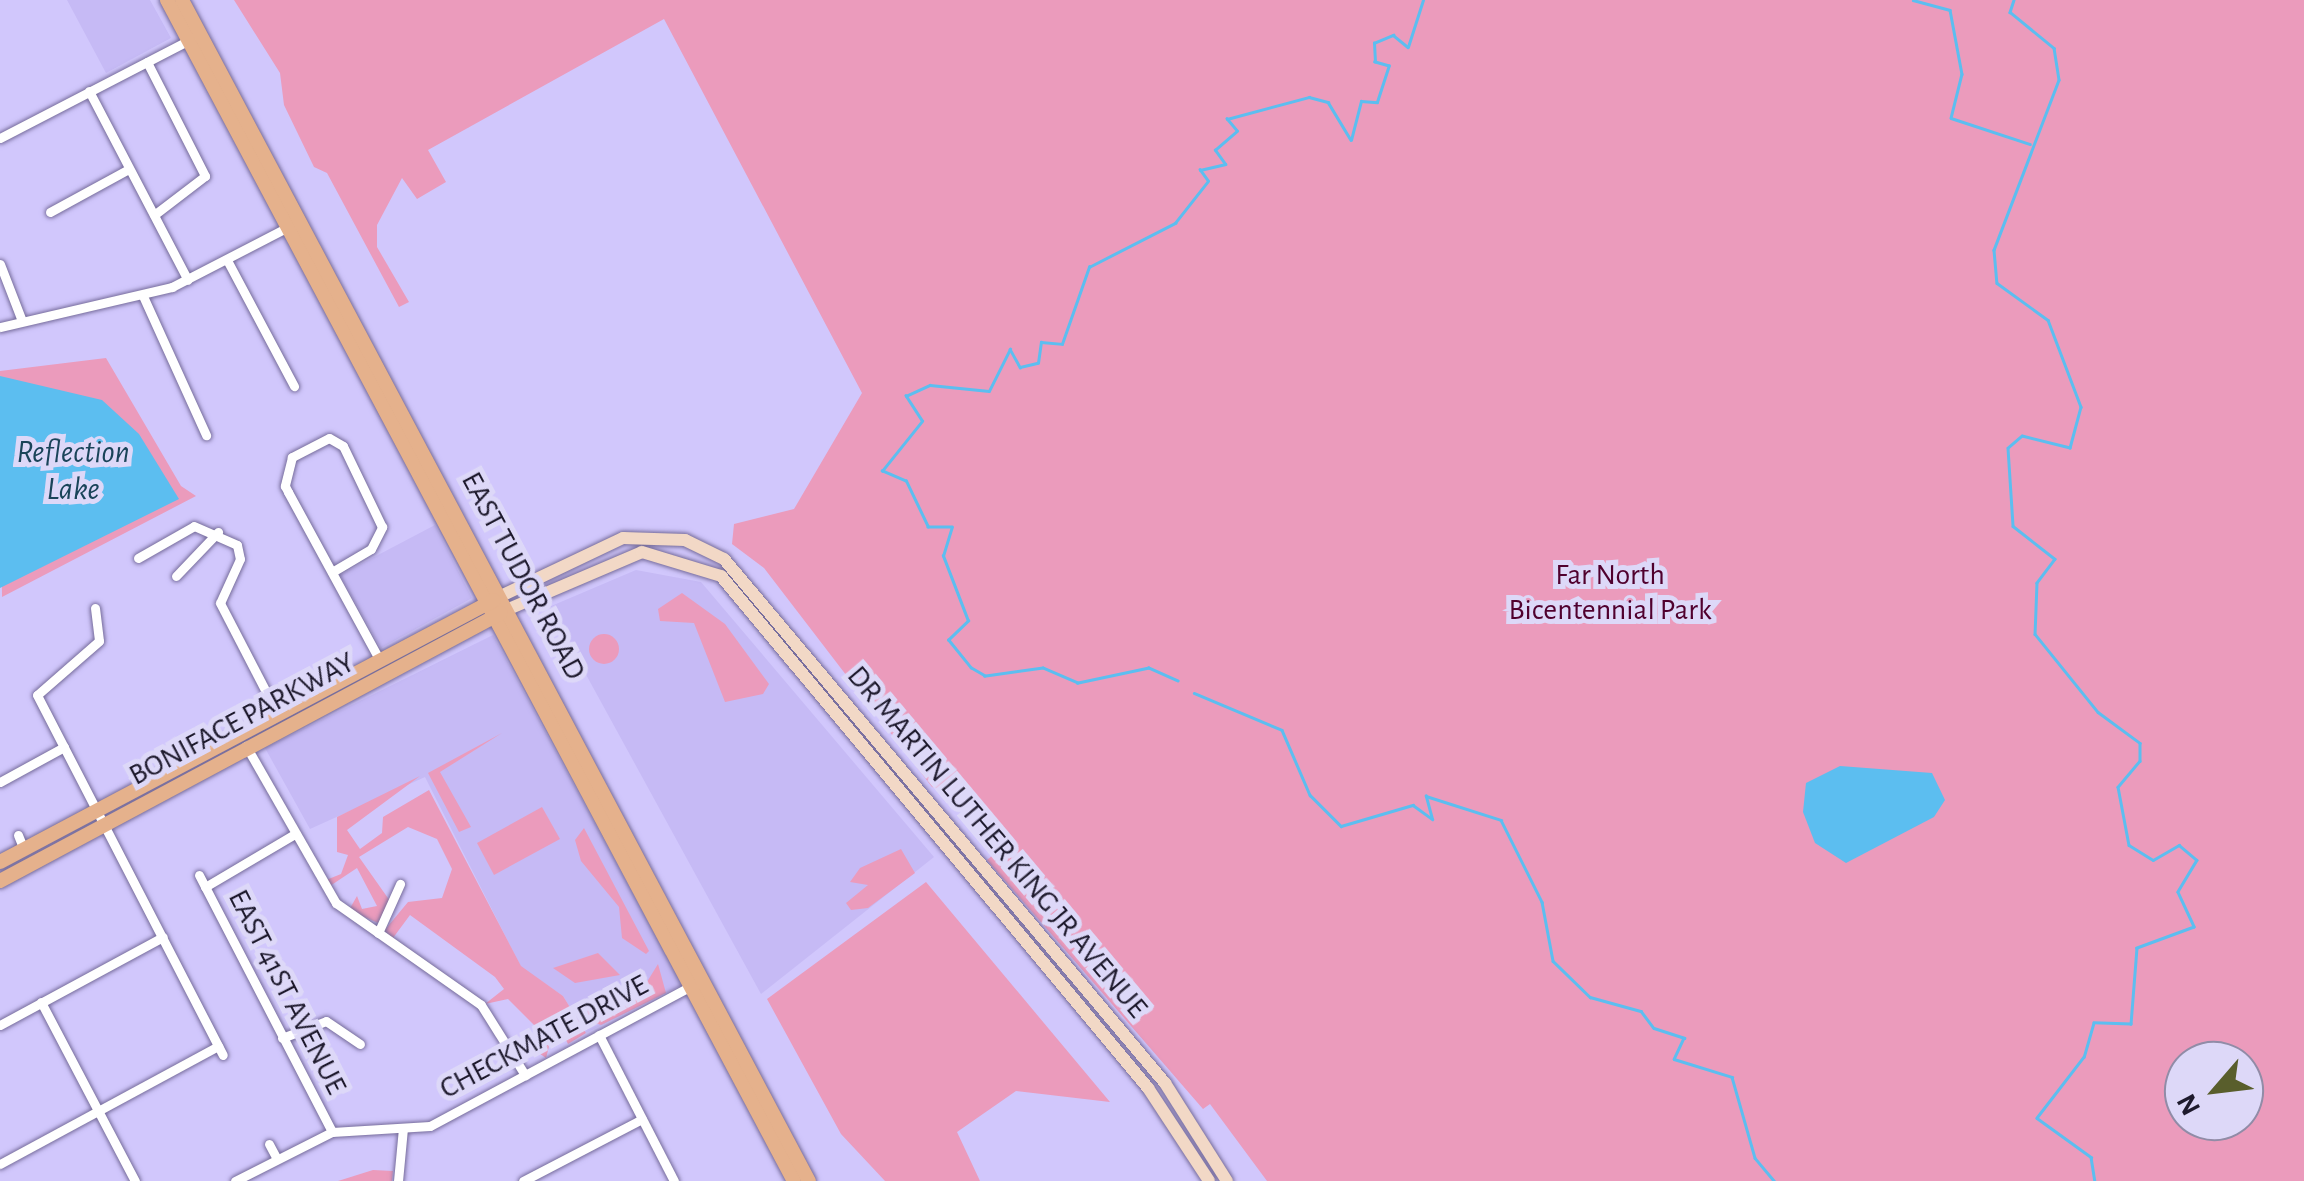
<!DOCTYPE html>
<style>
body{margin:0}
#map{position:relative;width:2304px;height:1181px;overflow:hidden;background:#d1c7fc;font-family:"Alegreya Sans",sans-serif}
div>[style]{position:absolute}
.built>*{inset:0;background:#c6baf5}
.green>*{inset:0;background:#eb9bbc}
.round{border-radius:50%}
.water>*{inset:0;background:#5cbef0}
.stream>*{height:2.5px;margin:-1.25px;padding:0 1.25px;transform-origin:1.25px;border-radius:1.25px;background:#5cbef0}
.roads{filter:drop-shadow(0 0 2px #766c9b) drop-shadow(0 0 2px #766c9b)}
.street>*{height:9px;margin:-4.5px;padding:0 4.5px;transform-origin:4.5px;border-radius:4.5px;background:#fff}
.secondary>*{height:12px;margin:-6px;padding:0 6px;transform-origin:6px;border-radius:6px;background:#f2d8c6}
.primary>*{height:14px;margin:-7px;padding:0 7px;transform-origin:7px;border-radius:7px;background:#e5b18c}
span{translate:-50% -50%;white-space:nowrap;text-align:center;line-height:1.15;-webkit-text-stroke:10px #ddd8f8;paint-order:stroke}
.park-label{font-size:30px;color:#50002e}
.street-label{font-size:30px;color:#1e1a2d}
.water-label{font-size:32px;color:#1a4459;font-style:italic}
.north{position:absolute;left:2164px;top:1041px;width:100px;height:100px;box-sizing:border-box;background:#ddd8f8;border:2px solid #918ca7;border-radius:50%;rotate:242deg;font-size:28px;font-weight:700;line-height:40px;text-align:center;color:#1e1a2d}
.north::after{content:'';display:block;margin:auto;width:35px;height:45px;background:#595e2c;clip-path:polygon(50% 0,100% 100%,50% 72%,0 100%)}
</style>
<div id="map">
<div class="built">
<div style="clip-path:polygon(67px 0,150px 0,171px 38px,106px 73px)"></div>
<div style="clip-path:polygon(435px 525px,472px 598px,381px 648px,340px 575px)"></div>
<div style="clip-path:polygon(636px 570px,701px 582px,934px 857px,761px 994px,549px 607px)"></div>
<div style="clip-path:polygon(493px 635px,682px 985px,586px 1033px,563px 996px,521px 967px,425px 777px,310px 829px,265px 748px)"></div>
</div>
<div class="green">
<div style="clip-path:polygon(evenodd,234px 0,2304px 0,2304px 1181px,1267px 1181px,1210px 1104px,1203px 1109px,987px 860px,1007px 843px,972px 799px,932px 787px,764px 568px,732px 544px,734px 524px,794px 509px,862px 393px,664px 19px,428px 150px,446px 182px,417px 199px,402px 178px,377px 225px,377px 247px,409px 302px,399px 307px,327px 173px,314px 167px,284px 105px,280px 73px,234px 0,2184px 1061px,2244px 1061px,2244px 1121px,2184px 1121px,2184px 1061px)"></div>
<div style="clip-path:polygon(106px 358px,181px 486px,196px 496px,2px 597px,0 371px)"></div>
<div style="clip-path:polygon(682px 593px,725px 624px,769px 684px,763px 694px,725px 702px,694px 623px,660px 621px,658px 609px)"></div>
<div class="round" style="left:589px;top:634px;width:30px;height:30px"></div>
<div style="clip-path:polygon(502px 733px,440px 772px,471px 827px,459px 832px,428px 773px)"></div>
<div style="clip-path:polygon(420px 776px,347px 830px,360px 849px,382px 833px,383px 817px,429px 790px,521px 966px,563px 996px,586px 1033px,568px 1044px,556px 1020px,546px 1058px,536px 1051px,544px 1035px,508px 999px,485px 1004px,504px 989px,495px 977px,410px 915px,393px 938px,384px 931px,408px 902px,442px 898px,452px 869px,437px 839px,408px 827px,359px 857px,390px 901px,378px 923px,349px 910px,357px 896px,362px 909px,377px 906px,357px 868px,330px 886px,326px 880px,341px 874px,348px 855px,337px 852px,337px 817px)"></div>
<div style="clip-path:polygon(542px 807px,560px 839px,494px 875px,477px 843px)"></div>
<div style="clip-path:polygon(584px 828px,649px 951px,646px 954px,622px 938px,619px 907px,581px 861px,575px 840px)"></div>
<div style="clip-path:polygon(901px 849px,915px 873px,868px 908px,851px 910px,846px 903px,868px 885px,850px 882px,860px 868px)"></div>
<div style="clip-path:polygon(926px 882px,1110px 1102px,1016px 1091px,957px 1132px,980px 1181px,885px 1181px,841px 1134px,767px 999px)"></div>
<div style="clip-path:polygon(598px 953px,620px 975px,575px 983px,553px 968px)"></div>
<div style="clip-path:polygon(658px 964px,666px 993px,601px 1025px,590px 1021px,585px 1004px,642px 990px)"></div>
<div style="clip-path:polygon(373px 1170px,393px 1171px,392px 1181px,338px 1181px)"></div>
</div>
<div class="water">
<div style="clip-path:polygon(0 376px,102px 400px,139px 434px,179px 499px,0 588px)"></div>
<div style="clip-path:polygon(1840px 766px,1932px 773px,1945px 800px,1934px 817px,1846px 863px,1815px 843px,1803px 812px,1806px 783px)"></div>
</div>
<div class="stream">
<div style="left:1913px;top:0;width:38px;rotate:15deg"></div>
<div style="left:1950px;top:10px;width:65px;rotate:79.4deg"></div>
<div style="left:1962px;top:74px;width:45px;rotate:104deg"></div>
<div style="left:1951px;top:118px;width:83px;rotate:18.2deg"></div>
<div style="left:2014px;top:0;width:13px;rotate:108deg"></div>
<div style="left:2010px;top:12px;width:57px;rotate:39.3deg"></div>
<div style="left:2054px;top:48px;width:32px;rotate:81deg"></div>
<div style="left:2059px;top:80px;width:182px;rotate:110.9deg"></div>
<div style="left:1994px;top:250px;width:33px;rotate:85deg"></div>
<div style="left:1997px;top:283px;width:63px;rotate:36deg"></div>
<div style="left:2048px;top:320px;width:93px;rotate:69.2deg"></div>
<div style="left:2081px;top:407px;width:42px;rotate:105deg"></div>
<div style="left:2070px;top:448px;width:49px;rotate:-166deg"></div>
<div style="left:2022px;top:436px;width:18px;rotate:139deg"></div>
<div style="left:2008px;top:448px;width:78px;rotate:86.3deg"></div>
<div style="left:2013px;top:526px;width:53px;rotate:38.2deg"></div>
<div style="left:2055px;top:559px;width:30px;rotate:127deg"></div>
<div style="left:2037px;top:583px;width:51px;rotate:92.2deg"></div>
<div style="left:2035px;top:634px;width:100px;rotate:51.1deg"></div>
<div style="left:2098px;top:712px;width:52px;rotate:36.4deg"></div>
<div style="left:2140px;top:743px;width:18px;rotate:90deg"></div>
<div style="left:2140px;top:761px;width:34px;rotate:130deg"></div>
<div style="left:2118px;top:787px;width:59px;rotate:79.3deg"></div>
<div style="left:2129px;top:845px;width:28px;rotate:32deg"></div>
<div style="left:2153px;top:860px;width:30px;rotate:-30deg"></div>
<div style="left:2179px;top:845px;width:23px;rotate:40deg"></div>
<div style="left:2197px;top:860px;width:37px;rotate:121deg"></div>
<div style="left:2178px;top:892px;width:38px;rotate:65deg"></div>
<div style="left:2194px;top:927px;width:61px;rotate:159.8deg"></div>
<div style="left:2137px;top:948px;width:76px;rotate:94.5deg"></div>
<div style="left:2131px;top:1024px;width:37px;rotate:-178deg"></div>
<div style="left:2094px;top:1023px;width:35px;rotate:106deg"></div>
<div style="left:2084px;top:1057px;width:77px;rotate:127.6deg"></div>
<div style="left:2037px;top:1118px;width:67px;rotate:35.8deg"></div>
<div style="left:2091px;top:1157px;width:24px;rotate:81deg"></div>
<div style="left:1178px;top:681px;width:32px;rotate:-156deg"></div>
<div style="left:1149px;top:668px;width:73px;rotate:168.1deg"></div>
<div style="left:1078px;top:683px;width:38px;rotate:-157deg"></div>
<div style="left:1043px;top:668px;width:59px;rotate:172.1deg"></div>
<div style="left:985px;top:676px;width:16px;rotate:-150deg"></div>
<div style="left:971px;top:668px;width:36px;rotate:-129deg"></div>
<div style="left:948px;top:640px;width:28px;rotate:-44deg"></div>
<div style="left:968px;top:621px;width:70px;rotate:-111deg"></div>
<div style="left:943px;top:556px;width:30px;rotate:-73deg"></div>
<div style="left:952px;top:527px;width:24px;rotate:180deg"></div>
<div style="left:928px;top:527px;width:51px;rotate:-115.6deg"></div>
<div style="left:906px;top:481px;width:26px;rotate:-157deg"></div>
<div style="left:882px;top:471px;width:64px;rotate:-51.3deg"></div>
<div style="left:922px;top:421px;width:30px;rotate:-123deg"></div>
<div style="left:906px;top:396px;width:26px;rotate:-25deg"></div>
<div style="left:930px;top:385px;width:59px;rotate:5.8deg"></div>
<div style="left:989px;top:391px;width:47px;rotate:-63.4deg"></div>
<div style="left:1010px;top:349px;width:21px;rotate:61deg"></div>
<div style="left:1020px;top:367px;width:18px;rotate:-13deg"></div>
<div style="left:1038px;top:363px;width:21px;rotate:-82deg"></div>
<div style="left:1041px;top:342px;width:21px;rotate:5deg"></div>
<div style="left:1062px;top:344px;width:82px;rotate:-70.7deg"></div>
<div style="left:1089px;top:267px;width:97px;rotate:-27.1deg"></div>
<div style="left:1175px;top:223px;width:53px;rotate:-51.8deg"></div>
<div style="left:1208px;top:181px;width:14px;rotate:-126deg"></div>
<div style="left:1200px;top:170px;width:26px;rotate:-13deg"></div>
<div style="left:1225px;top:164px;width:17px;rotate:-126deg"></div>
<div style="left:1215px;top:150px;width:29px;rotate:-41deg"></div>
<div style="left:1237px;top:131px;width:16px;rotate:-130deg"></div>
<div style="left:1227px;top:119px;width:85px;rotate:-15deg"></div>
<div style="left:1309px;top:97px;width:20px;rotate:15deg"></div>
<div style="left:1328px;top:102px;width:44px;rotate:58.8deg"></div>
<div style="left:1351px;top:140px;width:40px;rotate:-75.6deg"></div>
<div style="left:1361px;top:101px;width:16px;rotate:4deg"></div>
<div style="left:1377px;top:102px;width:38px;rotate:-72deg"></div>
<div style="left:1389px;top:66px;width:15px;rotate:-164deg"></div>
<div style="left:1375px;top:62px;width:19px;rotate:-93deg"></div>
<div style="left:1374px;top:43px;width:21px;rotate:-23deg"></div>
<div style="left:1393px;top:35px;width:19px;rotate:39deg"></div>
<div style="left:1408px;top:47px;width:49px;rotate:-72.3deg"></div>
<div style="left:1194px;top:693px;width:95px;rotate:22.8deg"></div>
<div style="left:1282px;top:730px;width:71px;rotate:66.7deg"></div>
<div style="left:1310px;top:795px;width:44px;rotate:45deg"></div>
<div style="left:1341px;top:826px;width:75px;rotate:-16.3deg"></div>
<div style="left:1413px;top:805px;width:24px;rotate:36deg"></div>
<div style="left:1432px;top:819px;width:24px;rotate:-105deg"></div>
<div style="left:1426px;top:796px;width:79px;rotate:17.7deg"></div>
<div style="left:1501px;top:820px;width:92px;rotate:63.4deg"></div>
<div style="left:1542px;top:902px;width:60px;rotate:79.4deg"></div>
<div style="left:1553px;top:961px;width:52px;rotate:44.2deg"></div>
<div style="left:1590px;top:997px;width:53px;rotate:15.4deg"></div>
<div style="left:1641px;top:1011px;width:21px;rotate:53deg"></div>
<div style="left:1654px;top:1028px;width:32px;rotate:18deg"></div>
<div style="left:1684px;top:1038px;width:23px;rotate:115deg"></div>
<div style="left:1674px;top:1059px;width:61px;rotate:17.2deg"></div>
<div style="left:1732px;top:1077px;width:84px;rotate:74.1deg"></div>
<div style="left:1755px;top:1158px;width:30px;rotate:50deg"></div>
</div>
<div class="roads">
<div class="street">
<div style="left:147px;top:62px;width:128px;rotate:63deg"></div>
<div style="left:205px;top:176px;width:64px;rotate:142.6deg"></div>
<div style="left:89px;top:91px;width:213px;rotate:62.4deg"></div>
<div style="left:0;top:138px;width:217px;rotate:-27.4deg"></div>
<div style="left:50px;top:212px;width:90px;rotate:-28.6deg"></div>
<div style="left:227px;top:260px;width:143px;rotate:62deg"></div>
<div style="left:0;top:264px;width:61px;rotate:68.9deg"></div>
<div style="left:143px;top:296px;width:153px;rotate:65.6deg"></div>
<div style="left:0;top:327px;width:177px;rotate:-13.1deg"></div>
<div style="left:172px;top:287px;width:131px;rotate:-27.3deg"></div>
<div style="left:138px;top:558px;width:64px;rotate:-29.7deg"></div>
<div style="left:194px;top:526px;width:47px;rotate:23.8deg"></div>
<div style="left:237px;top:545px;width:14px;rotate:78deg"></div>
<div style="left:240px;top:559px;width:48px;rotate:114.4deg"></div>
<div style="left:220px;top:603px;width:126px;rotate:62.6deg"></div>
<div style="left:332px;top:572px;width:45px;rotate:-30.5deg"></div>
<div style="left:371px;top:549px;width:25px;rotate:-63deg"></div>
<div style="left:382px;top:527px;width:90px;rotate:-115.7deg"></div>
<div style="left:343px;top:446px;width:16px;rotate:-150deg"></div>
<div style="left:329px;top:438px;width:42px;rotate:152.8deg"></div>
<div style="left:292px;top:457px;width:30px;rotate:104deg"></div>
<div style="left:285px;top:486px;width:7px;rotate:63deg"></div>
<div style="left:288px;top:492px;width:192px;rotate:61.4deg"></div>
<div style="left:176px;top:576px;width:61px;rotate:-46.3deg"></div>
<div style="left:95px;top:608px;width:33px;rotate:83deg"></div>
<div style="left:99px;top:641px;width:82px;rotate:138.9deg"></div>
<div style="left:37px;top:695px;width:405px;rotate:62.7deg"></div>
<div style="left:246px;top:746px;width:181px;rotate:60.2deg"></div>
<div style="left:336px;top:903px;width:177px;rotate:35.1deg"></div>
<div style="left:481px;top:1005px;width:83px;rotate:57.8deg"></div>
<div style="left:0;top:782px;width:73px;rotate:-28.7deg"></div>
<div style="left:18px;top:835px;width:16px;rotate:68deg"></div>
<div style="left:199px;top:875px;width:289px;rotate:62.6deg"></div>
<div style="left:205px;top:887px;width:102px;rotate:-30.6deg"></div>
<div style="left:378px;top:933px;width:54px;rotate:-65.8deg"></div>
<div style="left:41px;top:1002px;width:202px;rotate:62.3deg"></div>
<div style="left:0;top:1025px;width:185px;rotate:-28.4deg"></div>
<div style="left:599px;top:1035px;width:164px;rotate:62.8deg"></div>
<div style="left:282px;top:1038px;width:47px;rotate:-21.1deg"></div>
<div style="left:326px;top:1021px;width:41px;rotate:34.1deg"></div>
<div style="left:269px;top:1144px;width:17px;rotate:62deg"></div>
<div style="left:0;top:1164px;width:248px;rotate:-28.4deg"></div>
<div style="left:235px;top:1181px;width:109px;rotate:-26.8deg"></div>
<div style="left:332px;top:1132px;width:98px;rotate:-3.5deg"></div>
<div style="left:430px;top:1126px;width:301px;rotate:-28.2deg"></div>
<div style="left:398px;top:1181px;width:53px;rotate:-84.6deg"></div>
<div style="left:523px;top:1181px;width:134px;rotate:-27.5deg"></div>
</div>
<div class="secondary">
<div style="left:503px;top:595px;width:133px;rotate:-25.4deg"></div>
<div style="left:623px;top:538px;width:62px;rotate:1.8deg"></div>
<div style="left:685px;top:540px;width:43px;rotate:26deg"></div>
<div style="left:724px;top:559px;width:685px;rotate:49.92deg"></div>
<div style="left:1165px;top:1083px;width:116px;rotate:57.7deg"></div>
<div style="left:511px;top:608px;width:142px;rotate:-23.1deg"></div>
<div style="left:642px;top:552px;width:83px;rotate:16.9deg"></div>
<div style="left:721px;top:576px;width:667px;rotate:50.17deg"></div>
<div style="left:1148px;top:1088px;width:111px;rotate:56.7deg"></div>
</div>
<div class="primary">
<div style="left:167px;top:0;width:1337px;rotate:62.04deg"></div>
<div style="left:182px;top:0;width:1337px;rotate:62.04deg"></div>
<div style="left:0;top:862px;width:559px;rotate:-27.94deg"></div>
<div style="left:0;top:881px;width:568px;rotate:-28.14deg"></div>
</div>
</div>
<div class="park-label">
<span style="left:1610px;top:592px">Far North<br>Bicentennial Park</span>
</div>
<div class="street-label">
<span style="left:523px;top:576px;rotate:62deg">EAST TUDOR ROAD</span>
<span style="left:242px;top:719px;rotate:-28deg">BONIFACE PARKWAY</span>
<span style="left:997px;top:842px;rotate:50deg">DR MARTIN LUTHER KING JR AVENUE</span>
<span style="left:287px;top:992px;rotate:63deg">EAST 41ST AVENUE</span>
<span style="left:544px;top:1037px;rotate:-28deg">CHECKMATE DRIVE</span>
</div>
<div class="water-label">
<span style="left:73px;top:471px">Reflection<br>Lake</span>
</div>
<div class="north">N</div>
</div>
